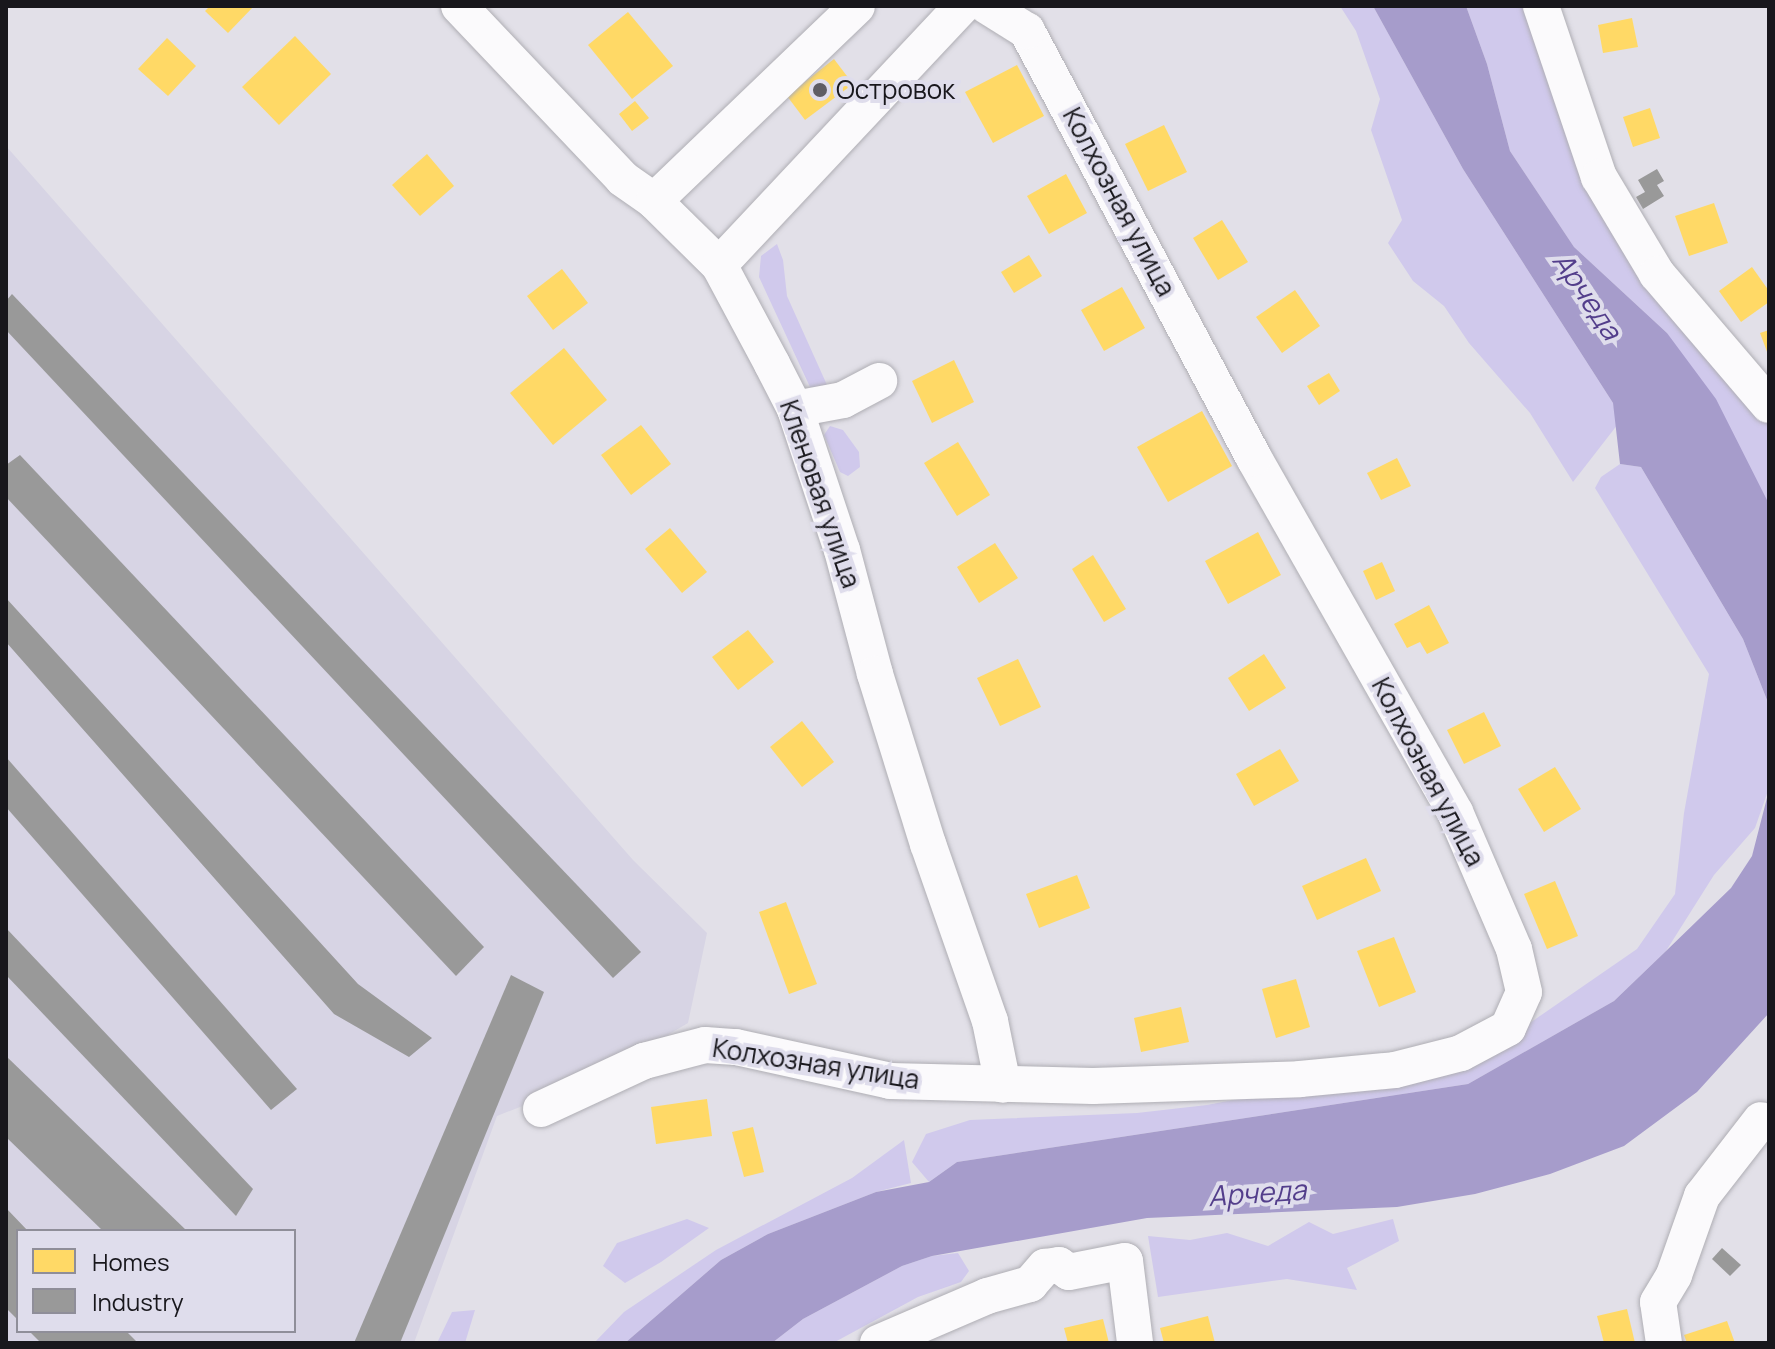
<!DOCTYPE html>
<meta charset="utf-8">
<style>
body{margin:0}
#map{position:relative;width:1775px;height:1349px;overflow:hidden;background:#e2e0e8;font-family:Manrope,sans-serif}
div>[style]{position:absolute}
.built>*{inset:0;background:#d7d4e4}
.green>*{inset:0;background:#d0c9ec}
.water>*{inset:0;background:#a69ccb}
.homes>*{inset:0;background:#ffd966}
.industry>*{inset:0;background:#999}
.roads{filter:drop-shadow(0 0 2px #afaeb4) drop-shadow(0 0 2px #afaeb4)}
.minor>*{height:36px;margin:-18px;padding:0 18px;transform-origin:18px;border-radius:18px;background:#fbfafc}
.dots>*{width:22px;height:22px;translate:-50% -50%;box-sizing:border-box;border:4px solid #dfddec;border-radius:50%}
span{translate:-50% -50%;white-space:nowrap;text-align:center;line-height:1.15;-webkit-text-stroke:8px #dfddec;paint-order:stroke}
.poi-label{font-size:26px;color:#18171c}
.left{translate:0 -50%;text-align:left}
.street-label{font-size:26px;color:#18171c}
.water-label{font-size:28px;color:#533e8b;font-style:italic}
.frame{position:absolute;inset:0;border:8px solid #18171c;pointer-events:none}
.legend{position:absolute;left:16px;top:1229px;width:280px;height:104px;box-sizing:border-box;background:#dfddec;border:2px solid #8f8e99;margin:0;padding:10px 14px;list-style:none;font-size:24px;color:#18171c}
.legend li{display:flex;align-items:center;gap:16px;height:40px}
.legend b{width:40px;border:2px solid #8f8e99}
</style>
<div id="map">
<div class="built">
<div style="clip-path:polygon(evenodd,6px 146px,633px 860px,707px 933px,688px 1023px,598px 1076px,497px 1116px,414px 1343px,6px 1343px,6px 146px,18px 1231px,294px 1231px,294px 1331px,18px 1331px,18px 1231px)"></div>
</div>
<div class="green">
<div style="clip-path:polygon(1340px 6px,1373px 6px,1463px 169px,1613px 403px,1618px 424px,1573px 482px,1530px 413px,1469px 343px,1444px 306px,1413px 281px,1388px 243px,1402px 220px,1371px 130px,1380px 99px,1356px 31px)"></div>
<div style="clip-path:polygon(1466px 6px,1531px 6px,1705px 343px,1769px 423px,1769px 504px,1667px 333px,1574px 247px,1510px 151px,1487px 64px)"></div>
<div style="clip-path:polygon(777px 244px,783px 260px,787px 296px,827px 385px,820px 388px,810px 387px,759px 277px,761px 256px)"></div>
<div style="clip-path:polygon(830px 426px,843px 430px,859px 452px,860px 467px,848px 476px,840px 472px,824px 435px)"></div>
<div style="clip-path:polygon(1620px 464px,1641px 467px,1743px 639px,1769px 705px,1769px 788px,1755px 828px,1714px 875px,1666px 951px,1614px 1001px,1468px 1084px,957px 1162px,929px 1182px,912px 1162px,926px 1134px,970px 1120px,1137px 1113px,1207px 1105px,1306px 1086px,1524px 1027px,1637px 949px,1675px 894px,1684px 813px,1709px 674px,1595px 488px,1601px 477px)"></div>
<div style="clip-path:polygon(904px 1140px,911px 1183px,876px 1192px,768px 1234px,721px 1260px,625px 1343px,594px 1343px,624px 1312px,716px 1250px,852px 1178px)"></div>
<div style="clip-path:polygon(687px 1219px,709px 1228px,661px 1262px,625px 1283px,603px 1266px,617px 1243px)"></div>
<div style="clip-path:polygon(1393px 1219px,1399px 1241px,1347px 1268px,1357px 1290px,1287px 1279px,1158px 1297px,1148px 1236px,1190px 1240px,1227px 1233px,1268px 1246px,1309px 1222px,1333px 1234px)"></div>
<div style="clip-path:polygon(958px 1253px,969px 1271px,961px 1282px,918px 1297px,833px 1343px,772px 1343px,803px 1319px,902px 1266px,932px 1256px)"></div>
<div style="clip-path:polygon(475px 1310px,465px 1343px,437px 1343px,452px 1312px)"></div>
</div>
<div class="water">
<div style="clip-path:polygon(1373px 6px,1466px 6px,1487px 64px,1510px 151px,1574px 247px,1667px 333px,1716px 399px,1769px 504px,1769px 705px,1743px 639px,1641px 467px,1620px 464px,1613px 403px,1463px 169px)"></div>
<div style="clip-path:polygon(1769px 790px,1769px 1013px,1697px 1092px,1624px 1146px,1550px 1174px,1475px 1194px,1397px 1207px,1147px 1218px,932px 1256px,902px 1266px,803px 1319px,772px 1343px,625px 1343px,721px 1260px,768px 1234px,876px 1192px,929px 1182px,957px 1162px,1468px 1084px,1614px 1001px,1666px 951px,1731px 888px,1752px 856px)"></div>
</div>
<div class="homes">
<div style="clip-path:polygon(210px 6px,254px 6px,228px 33px,205px 11px)"></div>
<div style="clip-path:polygon(628px 12px,673px 66px,632px 99px,588px 45px)"></div>
<div style="clip-path:polygon(1632px 18px,1638px 47px,1603px 53px,1598px 25px)"></div>
<div style="clip-path:polygon(295px 36px,331px 74px,279px 125px,242px 87px)"></div>
<div style="clip-path:polygon(167px 38px,196px 66px,168px 96px,138px 69px)"></div>
<div style="clip-path:polygon(834px 59px,853px 84px,805px 120px,787px 96px)"></div>
<div style="clip-path:polygon(1017px 65px,1044px 116px,993px 143px,965px 92px)"></div>
<div style="clip-path:polygon(635px 101px,649px 118px,632px 131px,619px 114px)"></div>
<div style="clip-path:polygon(1650px 108px,1660px 138px,1633px 147px,1623px 117px)"></div>
<div style="clip-path:polygon(1164px 125px,1187px 172px,1148px 191px,1125px 144px)"></div>
<div style="clip-path:polygon(427px 154px,454px 186px,420px 216px,392px 185px)"></div>
<div style="clip-path:polygon(1066px 174px,1087px 213px,1049px 234px,1027px 196px)"></div>
<div style="clip-path:polygon(1714px 203px,1728px 243px,1689px 256px,1675px 216px)"></div>
<div style="clip-path:polygon(1222px 220px,1248px 262px,1218px 280px,1193px 238px)"></div>
<div style="clip-path:polygon(1029px 255px,1042px 276px,1014px 293px,1001px 272px)"></div>
<div style="clip-path:polygon(1752px 267px,1769px 291px,1769px 302px,1741px 322px,1719px 291px)"></div>
<div style="clip-path:polygon(562px 269px,588px 303px,553px 330px,527px 296px)"></div>
<div style="clip-path:polygon(1122px 287px,1145px 328px,1104px 351px,1081px 310px)"></div>
<div style="clip-path:polygon(1295px 290px,1320px 326px,1282px 353px,1256px 317px)"></div>
<div style="clip-path:polygon(1769px 330px,1769px 357px,1760px 333px)"></div>
<div style="clip-path:polygon(564px 348px,607px 400px,553px 445px,510px 393px)"></div>
<div style="clip-path:polygon(954px 360px,974px 402px,932px 423px,912px 381px)"></div>
<div style="clip-path:polygon(1329px 373px,1340px 391px,1319px 405px,1307px 386px)"></div>
<div style="clip-path:polygon(1202px 411px,1232px 466px,1168px 502px,1137px 447px)"></div>
<div style="clip-path:polygon(641px 425px,671px 464px,631px 495px,601px 455px)"></div>
<div style="clip-path:polygon(958px 442px,990px 495px,957px 516px,924px 463px)"></div>
<div style="clip-path:polygon(1397px 458px,1411px 486px,1381px 500px,1367px 473px)"></div>
<div style="clip-path:polygon(670px 528px,707px 572px,682px 593px,645px 549px)"></div>
<div style="clip-path:polygon(1258px 532px,1281px 575px,1228px 604px,1205px 561px)"></div>
<div style="clip-path:polygon(995px 543px,1018px 578px,979px 603px,957px 567px)"></div>
<div style="clip-path:polygon(1093px 555px,1126px 609px,1104px 622px,1072px 569px)"></div>
<div style="clip-path:polygon(1382px 562px,1395px 591px,1376px 600px,1363px 571px)"></div>
<div style="clip-path:polygon(1429px 605px,1449px 643px,1427px 654px,1420px 642px,1407px 648px,1394px 624px)"></div>
<div style="clip-path:polygon(748px 630px,774px 662px,738px 690px,712px 657px)"></div>
<div style="clip-path:polygon(1264px 654px,1286px 688px,1249px 711px,1228px 678px)"></div>
<div style="clip-path:polygon(1018px 659px,1041px 707px,1000px 726px,977px 678px)"></div>
<div style="clip-path:polygon(1484px 712px,1501px 746px,1464px 764px,1447px 730px)"></div>
<div style="clip-path:polygon(802px 721px,834px 762px,802px 787px,770px 747px)"></div>
<div style="clip-path:polygon(1280px 749px,1299px 781px,1254px 806px,1236px 774px)"></div>
<div style="clip-path:polygon(1555px 767px,1581px 809px,1544px 832px,1518px 789px)"></div>
<div style="clip-path:polygon(1366px 858px,1381px 891px,1317px 920px,1302px 886px)"></div>
<div style="clip-path:polygon(1077px 875px,1090px 908px,1039px 928px,1026px 894px)"></div>
<div style="clip-path:polygon(1555px 881px,1578px 936px,1547px 949px,1524px 894px)"></div>
<div style="clip-path:polygon(786px 902px,817px 984px,789px 994px,759px 912px)"></div>
<div style="clip-path:polygon(1394px 937px,1416px 992px,1379px 1007px,1357px 951px)"></div>
<div style="clip-path:polygon(1296px 979px,1310px 1027px,1276px 1038px,1262px 989px)"></div>
<div style="clip-path:polygon(1181px 1007px,1189px 1042px,1141px 1052px,1134px 1018px)"></div>
<div style="clip-path:polygon(707px 1099px,712px 1136px,656px 1144px,651px 1107px)"></div>
<div style="clip-path:polygon(753px 1127px,764px 1172px,744px 1177px,732px 1132px)"></div>
<div style="clip-path:polygon(1627px 1309px,1635px 1343px,1604px 1343px,1597px 1316px)"></div>
<div style="clip-path:polygon(1208px 1316px,1215px 1343px,1164px 1343px,1160px 1328px)"></div>
<div style="clip-path:polygon(1103px 1319px,1109px 1343px,1068px 1343px,1064px 1328px)"></div>
<div style="clip-path:polygon(1727px 1321px,1735px 1343px,1687px 1343px,1684px 1335px)"></div>
</div>
<div class="industry">
<div style="clip-path:polygon(1657px 169px,1664px 181px,1657px 185px,1664px 196px,1643px 209px,1636px 197px,1645px 192px,1638px 180px)"></div>
<div style="clip-path:polygon(12px 294px,641px 952px,613px 978px,6px 330px,6px 301px)"></div>
<div style="clip-path:polygon(20px 455px,484px 947px,456px 976px,6px 497px,6px 465px)"></div>
<div style="clip-path:polygon(6px 598px,358px 984px,432px 1038px,409px 1057px,334px 1014px,6px 642px)"></div>
<div style="clip-path:polygon(6px 757px,297px 1089px,271px 1110px,6px 807px)"></div>
<div style="clip-path:polygon(6px 928px,253px 1189px,236px 1216px,6px 975px)"></div>
<div style="clip-path:polygon(511px 975px,544px 992px,400px 1343px,354px 1343px)"></div>
<div style="clip-path:polygon(6px 1056px,187px 1231px,103px 1231px,6px 1137px)"></div>
<div style="clip-path:polygon(6px 1208px,28px 1231px,18px 1231px,18px 1320px,6px 1308px)"></div>
<div style="clip-path:polygon(1722px 1248px,1741px 1265px,1730px 1276px,1712px 1259px)"></div>
<div style="clip-path:polygon(29px 1331px,126px 1331px,138px 1343px,41px 1343px)"></div>
</div>
<div class="roads">
<div class="minor">
<div style="left:459px;top:6px;width:238px;rotate:46.5deg"></div>
<div style="left:623px;top:179px;width:38px;rotate:35deg"></div>
<div style="left:654px;top:201px;width:91px;rotate:44.6deg"></div>
<div style="left:719px;top:265px;width:112px;rotate:61.8deg"></div>
<div style="left:772px;top:364px;width:51px;rotate:62.9deg"></div>
<div style="left:795px;top:409px;width:149px;rotate:71.6deg"></div>
<div style="left:842px;top:550px;width:128px;rotate:75.1deg"></div>
<div style="left:875px;top:674px;width:178px;rotate:72.7deg"></div>
<div style="left:928px;top:844px;width:188px;rotate:70.7deg"></div>
<div style="left:990px;top:1021px;width:65px;rotate:78.5deg"></div>
<div style="left:1541px;top:6px;width:181px;rotate:71.3deg"></div>
<div style="left:1599px;top:177px;width:113px;rotate:59.1deg"></div>
<div style="left:1657px;top:274px;width:172px;rotate:49.5deg"></div>
<div style="left:654px;top:201px;width:281px;rotate:-43.8deg"></div>
<div style="left:719px;top:265px;width:355px;rotate:-46.8deg"></div>
<div style="left:795px;top:409px;width:49px;rotate:-10.6deg"></div>
<div style="left:843px;top:400px;width:41px;rotate:-27.8deg"></div>
<div style="left:541px;top:1109px;width:114px;rotate:-25deg"></div>
<div style="left:644px;top:1061px;width:63px;rotate:-14.7deg"></div>
<div style="left:705px;top:1045px;width:31px;rotate:4deg"></div>
<div style="left:736px;top:1047px;width:158px;rotate:12.4deg"></div>
<div style="left:890px;top:1081px;width:203px;rotate:1.4deg"></div>
<div style="left:1093px;top:1086px;width:207px;rotate:-1.9deg"></div>
<div style="left:1300px;top:1079px;width:95px;rotate:-5.4deg"></div>
<div style="left:1395px;top:1070px;width:68px;rotate:-14.4deg"></div>
<div style="left:1461px;top:1053px;width:53px;rotate:-28deg"></div>
<div style="left:1508px;top:1028px;width:39px;rotate:-66deg"></div>
<div style="left:1524px;top:992px;width:44px;rotate:-103.1deg"></div>
<div style="left:1514px;top:949px;width:149px;rotate:-113.3deg"></div>
<div style="left:1455px;top:812px;width:407px;rotate:-119.6deg"></div>
<div style="left:1254px;top:458px;width:484px;rotate:-118deg"></div>
<div style="left:1027px;top:31px;width:47px;rotate:-148deg"></div>
<div style="left:878px;top:1343px;width:119px;rotate:-23.3deg"></div>
<div style="left:987px;top:1296px;width:45px;rotate:-15.6deg"></div>
<div style="left:1030px;top:1284px;width:23px;rotate:-49deg"></div>
<div style="left:1045px;top:1267px;width:14px;rotate:-8deg"></div>
<div style="left:1059px;top:1265px;width:12px;rotate:35deg"></div>
<div style="left:1069px;top:1272px;width:57px;rotate:-11.1deg"></div>
<div style="left:1125px;top:1261px;width:83px;rotate:83deg"></div>
<div style="left:1664px;top:1343px;width:41px;rotate:-98.3deg"></div>
<div style="left:1658px;top:1302px;width:31px;rotate:-59deg"></div>
<div style="left:1674px;top:1275px;width:84px;rotate:-70.5deg"></div>
<div style="left:1702px;top:1196px;width:96px;rotate:-52.2deg"></div>
</div>
</div>
<div class="dots">
<div style="left:820px;top:90px;background:#5f5d63"></div>
</div>
<div class="poi-label">
<span class="left" style="left:836px;top:90px">Островок</span>
</div>
<div class="street-label">
<span style="left:1119px;top:202px;rotate:62deg">Колхозная улица</span>
<span style="left:820px;top:494px;rotate:71deg">Кленовая улица</span>
<span style="left:1428px;top:772px;rotate:62deg">Колхозная улица</span>
<span style="left:816px;top:1064px;rotate:9deg">Колхозная улица</span>
</div>
<div class="water-label">
<span style="left:1588px;top:295px;rotate:56deg">Арчеда</span>
<span style="left:1257px;top:1192px;rotate:-4deg">Арчеда</span>
</div>
<div class="frame"></div>
<ul class="legend">
<li><b style="height:22px;background:#ffd966"></b>Homes</li>
<li><b style="height:22px;background:#999"></b>Industry</li>
</ul>
</div>
